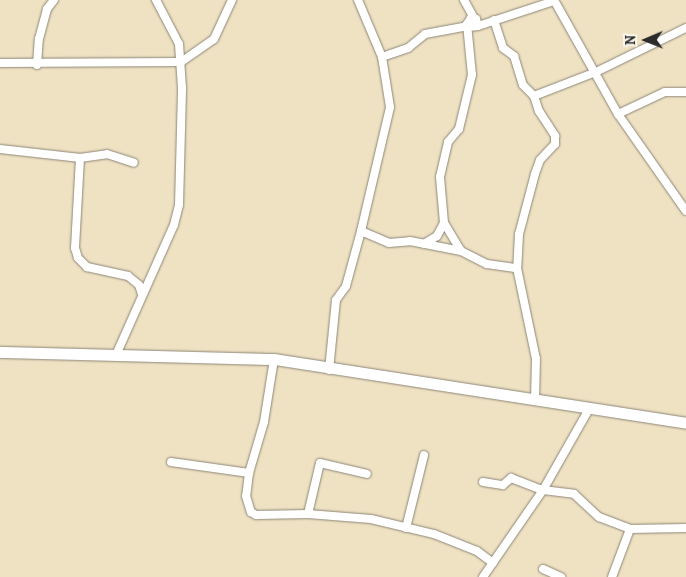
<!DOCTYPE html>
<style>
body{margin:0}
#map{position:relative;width:686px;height:577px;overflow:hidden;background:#efe2c3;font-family:Alegreya,serif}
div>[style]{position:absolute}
.roads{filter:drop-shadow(0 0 1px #8d8677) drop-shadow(0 0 1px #8d8677)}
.minor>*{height:8px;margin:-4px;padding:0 4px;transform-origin:4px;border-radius:4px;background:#fff}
.primary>*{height:11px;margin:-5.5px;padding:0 5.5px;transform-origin:5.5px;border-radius:5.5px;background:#fff}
span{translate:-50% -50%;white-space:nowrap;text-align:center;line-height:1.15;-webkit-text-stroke:4px #fbf7ec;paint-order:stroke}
.north{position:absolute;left:621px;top:15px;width:50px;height:50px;-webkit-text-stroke:4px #fbf7ec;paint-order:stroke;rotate:269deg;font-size:14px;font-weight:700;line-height:20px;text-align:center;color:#2b2b2b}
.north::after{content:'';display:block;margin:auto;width:18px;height:22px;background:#2b2b2b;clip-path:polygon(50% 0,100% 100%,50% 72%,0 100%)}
</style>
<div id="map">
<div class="roads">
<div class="minor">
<div style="left:464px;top:0;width:21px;rotate:61deg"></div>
<div style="left:554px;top:0;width:131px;rotate:60.7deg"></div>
<div style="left:618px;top:114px;width:118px;rotate:55deg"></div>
<div style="left:494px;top:20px;width:29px;rotate:72deg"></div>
<div style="left:503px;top:48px;width:14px;rotate:36deg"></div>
<div style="left:514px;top:56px;width:30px;rotate:73deg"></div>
<div style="left:523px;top:85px;width:16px;rotate:45deg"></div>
<div style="left:534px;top:96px;width:16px;rotate:72deg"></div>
<div style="left:539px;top:111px;width:30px;rotate:57deg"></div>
<div style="left:555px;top:136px;width:8px;rotate:90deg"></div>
<div style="left:555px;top:144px;width:22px;rotate:133deg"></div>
<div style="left:540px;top:160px;width:15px;rotate:110deg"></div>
<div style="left:535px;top:174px;width:62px;rotate:104.9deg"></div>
<div style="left:519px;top:234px;width:34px;rotate:93deg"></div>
<div style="left:517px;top:268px;width:93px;rotate:78.2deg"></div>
<div style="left:536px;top:359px;width:40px;rotate:91.4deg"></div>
<div style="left:478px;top:26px;width:80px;rotate:-18.2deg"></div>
<div style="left:382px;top:57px;width:28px;rotate:-19deg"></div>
<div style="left:408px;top:48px;width:22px;rotate:-39deg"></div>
<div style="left:425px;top:34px;width:44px;rotate:-10.5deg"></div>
<div style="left:0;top:63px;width:181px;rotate:-0.3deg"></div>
<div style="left:181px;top:62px;width:40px;rotate:-34.9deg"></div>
<div style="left:214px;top:39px;width:43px;rotate:-65.2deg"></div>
<div style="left:37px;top:65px;width:26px;rotate:-86deg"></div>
<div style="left:39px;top:39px;width:31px;rotate:-75deg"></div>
<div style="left:47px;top:9px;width:11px;rotate:-52deg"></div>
<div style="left:534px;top:96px;width:66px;rotate:-21.2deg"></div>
<div style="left:596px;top:72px;width:100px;rotate:-26.1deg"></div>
<div style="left:618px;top:114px;width:52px;rotate:-25.1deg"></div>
<div style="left:665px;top:92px;width:21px"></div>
<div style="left:0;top:149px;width:81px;rotate:6.4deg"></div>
<div style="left:80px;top:158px;width:27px;rotate:-8deg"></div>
<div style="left:107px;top:154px;width:28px;rotate:18deg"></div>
<div style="left:80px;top:158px;width:90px;rotate:93.2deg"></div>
<div style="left:75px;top:248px;width:10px;rotate:73deg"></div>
<div style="left:78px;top:258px;width:13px;rotate:45deg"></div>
<div style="left:87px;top:267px;width:42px;rotate:12.4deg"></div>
<div style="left:128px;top:276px;width:14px;rotate:39deg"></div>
<div style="left:139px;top:285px;width:9px;rotate:72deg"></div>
<div style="left:361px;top:231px;width:30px;rotate:23deg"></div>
<div style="left:389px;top:243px;width:21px;rotate:-5deg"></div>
<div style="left:410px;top:241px;width:52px;rotate:11.1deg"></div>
<div style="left:461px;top:251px;width:29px;rotate:27deg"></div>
<div style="left:487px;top:264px;width:30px;rotate:8deg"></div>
<div style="left:424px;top:244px;width:15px;rotate:-32deg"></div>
<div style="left:437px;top:236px;width:15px;rotate:-62deg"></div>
<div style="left:461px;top:251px;width:33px;rotate:-121deg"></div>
<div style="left:444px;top:223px;width:46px;rotate:-95deg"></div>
<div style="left:440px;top:177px;width:36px;rotate:-77deg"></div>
<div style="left:448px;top:142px;width:17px;rotate:-50deg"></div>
<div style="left:459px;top:129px;width:56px;rotate:-76.5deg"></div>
<div style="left:472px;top:75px;width:51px;rotate:-95.6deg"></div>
<div style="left:467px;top:24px;width:7px;rotate:-56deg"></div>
<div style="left:471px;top:18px;width:5px;rotate:11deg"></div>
<div style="left:476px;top:19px;width:7px;rotate:74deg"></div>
<div style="left:478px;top:26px;width:9px;rotate:174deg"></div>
<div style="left:116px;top:355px;width:142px;rotate:-66deg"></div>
<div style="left:174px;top:225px;width:21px;rotate:-76deg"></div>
<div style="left:179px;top:205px;width:117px;rotate:-88.5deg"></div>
<div style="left:182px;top:88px;width:44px;rotate:-93.9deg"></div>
<div style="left:179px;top:44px;width:50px;rotate:-117.6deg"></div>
<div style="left:274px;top:359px;width:64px;rotate:99deg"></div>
<div style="left:264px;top:422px;width:53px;rotate:106.4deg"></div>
<div style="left:249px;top:473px;width:23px;rotate:97deg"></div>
<div style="left:246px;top:496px;width:17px;rotate:73deg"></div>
<div style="left:251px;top:512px;width:6px;rotate:31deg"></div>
<div style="left:256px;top:515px;width:52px;rotate:-1.1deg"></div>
<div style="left:308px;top:514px;width:63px;rotate:4.5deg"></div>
<div style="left:371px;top:519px;width:65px;rotate:13.4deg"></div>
<div style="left:434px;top:534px;width:46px;rotate:21.6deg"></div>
<div style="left:477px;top:551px;width:20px;rotate:37deg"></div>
<div style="left:329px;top:370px;width:70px;rotate:-84.3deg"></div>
<div style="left:336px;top:300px;width:17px;rotate:-54deg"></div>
<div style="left:346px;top:286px;width:57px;rotate:-74.7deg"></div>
<div style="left:361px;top:231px;width:127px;rotate:-76.8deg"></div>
<div style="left:390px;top:107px;width:51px;rotate:-99.1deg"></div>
<div style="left:382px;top:57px;width:62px;rotate:-112.8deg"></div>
<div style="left:171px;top:462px;width:79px;rotate:8deg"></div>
<div style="left:483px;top:482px;width:20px;rotate:9deg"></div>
<div style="left:503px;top:485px;width:11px;rotate:-41deg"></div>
<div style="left:511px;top:478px;width:34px;rotate:21deg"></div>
<div style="left:543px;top:490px;width:31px;rotate:7deg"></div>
<div style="left:574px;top:494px;width:34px;rotate:43deg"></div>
<div style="left:599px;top:517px;width:33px;rotate:21deg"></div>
<div style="left:630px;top:529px;width:56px;rotate:-1deg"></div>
<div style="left:308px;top:514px;width:52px;rotate:-76.8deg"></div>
<div style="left:320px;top:463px;width:48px;rotate:13.2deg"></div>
<div style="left:406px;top:528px;width:75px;rotate:-76.1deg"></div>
<div style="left:543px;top:569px;width:20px;rotate:24deg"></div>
<div style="left:483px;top:577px;width:106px;rotate:-55.4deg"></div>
<div style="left:543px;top:490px;width:93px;rotate:-60.4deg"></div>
<div style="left:612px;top:577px;width:51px;rotate:-69.4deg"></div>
</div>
<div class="primary">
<div style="left:0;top:352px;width:274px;rotate:1.5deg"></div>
<div style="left:274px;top:359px;width:417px;rotate:8.8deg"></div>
</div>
</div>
<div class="north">N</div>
</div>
